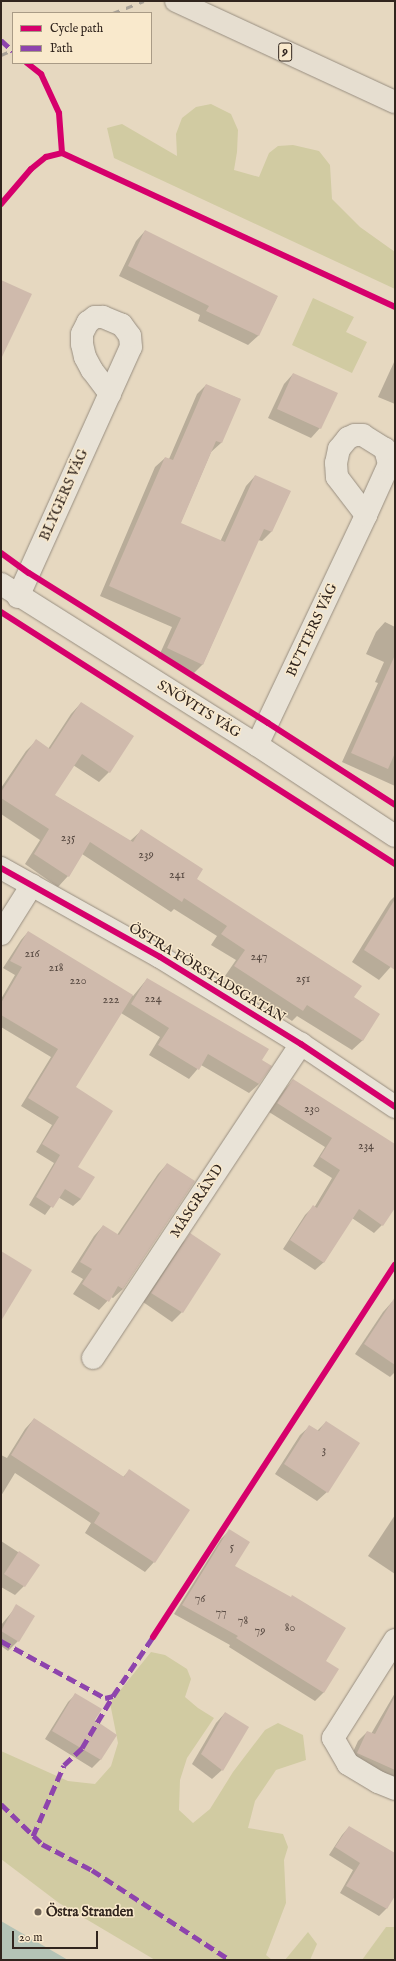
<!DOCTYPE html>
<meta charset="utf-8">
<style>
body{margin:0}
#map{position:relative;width:396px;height:1961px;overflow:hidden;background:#e6d8c0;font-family:"IM FELL English",serif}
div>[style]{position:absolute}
.green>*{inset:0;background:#d1cba2}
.water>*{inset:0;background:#b4c3b6}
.shadow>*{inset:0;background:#0003}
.building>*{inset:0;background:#cfbaac}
.roads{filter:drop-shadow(0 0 1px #988e80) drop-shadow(0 0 1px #988e80)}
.street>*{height:22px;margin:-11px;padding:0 11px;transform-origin:11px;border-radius:11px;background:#e9e3d7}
.primary>*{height:22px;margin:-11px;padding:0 11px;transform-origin:11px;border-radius:11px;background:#e6ded0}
.rail>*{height:3px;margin-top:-1.5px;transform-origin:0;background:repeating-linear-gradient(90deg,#a9a298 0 7px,transparent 0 14px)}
.quiet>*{height:5px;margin-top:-2.5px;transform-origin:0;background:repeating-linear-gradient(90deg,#8e44ad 0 10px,transparent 0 15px)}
.cycleway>*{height:6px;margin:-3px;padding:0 3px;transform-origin:3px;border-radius:3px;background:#d6006c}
.dots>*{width:11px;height:11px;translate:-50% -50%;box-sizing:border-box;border:2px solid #f9e9cc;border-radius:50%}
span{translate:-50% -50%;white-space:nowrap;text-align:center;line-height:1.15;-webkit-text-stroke:3px #f9e9cc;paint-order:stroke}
.number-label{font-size:12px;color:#584a42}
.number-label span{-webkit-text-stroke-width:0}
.shield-label span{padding:1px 3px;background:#f9e9cc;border:1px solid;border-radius:3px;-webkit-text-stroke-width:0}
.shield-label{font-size:13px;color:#31251e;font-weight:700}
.street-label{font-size:14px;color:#31251e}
.poi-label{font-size:14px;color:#31251e;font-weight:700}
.left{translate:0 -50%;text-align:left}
.frame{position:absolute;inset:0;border:2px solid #31251e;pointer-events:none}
.legend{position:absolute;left:12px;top:12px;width:140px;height:52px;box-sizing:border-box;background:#f9e9cc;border:1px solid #a99b86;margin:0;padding:5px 7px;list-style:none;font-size:12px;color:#31251e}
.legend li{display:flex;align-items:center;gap:8px;height:20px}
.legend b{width:20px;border:1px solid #a99b86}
.scale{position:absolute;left:12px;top:1931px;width:86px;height:18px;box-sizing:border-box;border:2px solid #31251e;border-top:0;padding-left:5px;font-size:12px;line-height:14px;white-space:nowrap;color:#31251e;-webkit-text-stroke:3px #f9e9cc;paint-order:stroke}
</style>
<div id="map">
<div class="green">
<div style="clip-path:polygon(211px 104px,231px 114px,238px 130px,237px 152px,234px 170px,259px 177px,269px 153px,278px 146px,293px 145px,319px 151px,330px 165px,332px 199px,360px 227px,395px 252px,395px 289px,114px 158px,107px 128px,122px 124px,177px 156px,176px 134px,182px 118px,196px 107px)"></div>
<div style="clip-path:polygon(313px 298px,354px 317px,346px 332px,367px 342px,352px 373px,292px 345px)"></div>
<div style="clip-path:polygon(151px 1652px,165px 1655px,187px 1669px,191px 1679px,185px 1697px,198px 1708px,214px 1718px,187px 1758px,180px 1780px,179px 1810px,193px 1823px,210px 1809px,233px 1772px,265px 1730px,278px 1723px,303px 1735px,306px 1760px,276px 1770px,255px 1801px,248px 1828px,283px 1834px,288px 1847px,284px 1860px,286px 1903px,266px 1955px,272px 1960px,155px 1960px,59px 1903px,1px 1859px,1px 1751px,68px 1781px,95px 1784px,111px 1766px,118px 1743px,110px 1703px)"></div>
<div style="clip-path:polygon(386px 1927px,395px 1927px,395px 1960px,362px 1960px)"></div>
<div style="clip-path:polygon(308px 1932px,317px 1944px,310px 1960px,285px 1960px)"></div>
</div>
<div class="water">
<div style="clip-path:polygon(1px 1921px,68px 1960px,1px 1960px)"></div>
</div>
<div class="shadow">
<div style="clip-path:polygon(145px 231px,277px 297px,258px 336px,248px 345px,198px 321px,200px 315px,119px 276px,136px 241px)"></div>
<div style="clip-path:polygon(395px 360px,395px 404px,378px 397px)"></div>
<div style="clip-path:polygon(293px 374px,320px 428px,311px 438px,268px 418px,284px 384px)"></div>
<div style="clip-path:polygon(206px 385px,240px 399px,221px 443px,211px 452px,180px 524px,220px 542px,246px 486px,255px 476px,290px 492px,271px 532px,262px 541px,258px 540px,203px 664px,193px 674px,158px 658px,172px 627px,100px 596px,155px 467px,165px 458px,169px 459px,197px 394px)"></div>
<div style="clip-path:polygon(385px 622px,395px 627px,395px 786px,342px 762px,378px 683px,375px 682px,384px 662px,366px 654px,376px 632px)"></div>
<div style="clip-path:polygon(81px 703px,109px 772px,99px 782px,73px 765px,54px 795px,130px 841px,142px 830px,196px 879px,353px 998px,363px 1040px,352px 1050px,297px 1016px,292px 1021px,225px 976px,236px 960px,211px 945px,217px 936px,174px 909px,171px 912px,82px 854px,68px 876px,58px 887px,25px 864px,40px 840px,1px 814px,1px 788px,26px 751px,36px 741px,48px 749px,71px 714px)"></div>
<div style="clip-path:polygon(395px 896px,395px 962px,379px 980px,352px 962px,390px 901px)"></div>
<div style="clip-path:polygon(28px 932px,133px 996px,147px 979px,261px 1060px,259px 1084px,249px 1093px,201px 1065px,189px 1079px,149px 1055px,160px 1037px,121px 1013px,75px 1087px,77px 1168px,81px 1199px,73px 1206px,58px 1197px,45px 1215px,29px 1205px,54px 1163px,36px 1152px,52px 1125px,21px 1106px,51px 1057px,1px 1027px,1px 999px,15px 975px,3px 968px,21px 940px)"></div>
<div style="clip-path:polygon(293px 1080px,395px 1146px,395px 1206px,382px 1225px,374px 1233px,352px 1218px,324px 1262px,315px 1270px,283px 1249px,305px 1215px,313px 1207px,314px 1208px,332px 1178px,313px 1166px,325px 1147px,269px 1112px,285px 1089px)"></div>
<div style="clip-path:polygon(167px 1164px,194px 1181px,123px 1289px,113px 1298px,111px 1297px,99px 1310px,73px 1294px,83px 1279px,71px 1272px,94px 1236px,103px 1226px,117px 1235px,158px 1174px)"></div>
<div style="clip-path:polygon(191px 1235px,220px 1254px,182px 1312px,172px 1322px,143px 1302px,181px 1244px)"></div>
<div style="clip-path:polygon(392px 1302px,395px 1304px,395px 1372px,390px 1377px,355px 1354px,383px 1312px)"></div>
<div style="clip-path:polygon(34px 1419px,123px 1477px,129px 1471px,154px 1562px,145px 1572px,85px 1533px,91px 1523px,15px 1473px,1px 1496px,1px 1455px,7px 1458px,25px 1429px)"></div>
<div style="clip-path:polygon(326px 1422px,327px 1492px,317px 1501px,275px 1474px,300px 1435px,310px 1426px,317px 1431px)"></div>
<div style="clip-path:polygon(395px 1515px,395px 1574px,368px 1556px)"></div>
<div style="clip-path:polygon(229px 1531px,233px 1566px,324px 1661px,324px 1692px,315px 1701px,229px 1647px,230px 1645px,174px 1614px,221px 1539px)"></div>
<div style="clip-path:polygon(1px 1541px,38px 1565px,24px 1586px,15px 1595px,1px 1587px)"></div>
<div style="clip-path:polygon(17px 1606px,34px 1616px,18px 1641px,8px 1651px,1px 1646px,1px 1625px)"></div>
<div style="clip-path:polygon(395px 1693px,395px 1780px,348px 1763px,358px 1741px,367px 1732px,371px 1734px)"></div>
<div style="clip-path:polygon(76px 1694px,94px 1721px,115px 1735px,100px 1760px,92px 1768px,45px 1739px,68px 1702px)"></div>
<div style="clip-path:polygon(225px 1713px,222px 1770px,212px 1779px,192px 1764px,216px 1723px)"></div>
<div style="clip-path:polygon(349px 1827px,395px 1854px,395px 1894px,386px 1909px,379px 1916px,340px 1893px,353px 1870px,329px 1855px,342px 1835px)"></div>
</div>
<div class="building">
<div style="clip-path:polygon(145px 230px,278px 296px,259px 336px,206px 311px,209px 306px,128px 266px)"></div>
<div style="clip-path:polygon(1px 280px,32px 294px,1px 359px)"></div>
<div style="clip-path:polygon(293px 373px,338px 393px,321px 429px,277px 409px)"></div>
<div style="clip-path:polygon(206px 384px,241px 399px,222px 443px,216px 441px,181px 523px,225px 542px,255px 475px,291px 491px,272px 532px,264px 529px,203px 665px,167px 648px,181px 618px,109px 586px,165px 457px,173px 460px)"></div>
<div style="clip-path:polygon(395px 655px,395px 753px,388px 769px,351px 753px)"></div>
<div style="clip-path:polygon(81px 702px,134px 736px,110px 773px,82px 754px,55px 795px,133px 842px,141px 829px,203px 869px,197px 879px,362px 986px,354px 997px,380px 1014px,363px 1041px,307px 1005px,303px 1011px,234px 966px,245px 950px,221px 934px,227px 926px,184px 898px,182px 902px,90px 842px,69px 877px,34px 854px,49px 829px,1px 798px,1px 792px,36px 739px,50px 749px)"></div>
<div style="clip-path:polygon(395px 899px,395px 970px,364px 950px)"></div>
<div style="clip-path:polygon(28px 931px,133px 995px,76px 1087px,113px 1111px,78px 1167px,95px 1177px,81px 1199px,65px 1189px,53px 1208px,36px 1197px,60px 1155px,42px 1144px,59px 1117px,28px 1098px,58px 1049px,1px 1015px,1px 1003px,22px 967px,10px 961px)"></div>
<div style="clip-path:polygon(147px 978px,269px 1049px,262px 1060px,272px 1066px,259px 1084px,208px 1054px,199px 1070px,158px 1045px,169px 1028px,131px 1004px)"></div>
<div style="clip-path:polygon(293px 1079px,395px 1144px,395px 1208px,383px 1226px,359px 1209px,324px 1263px,290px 1240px,313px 1205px,317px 1208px,340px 1170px,320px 1157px,332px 1138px,277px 1103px)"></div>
<div style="clip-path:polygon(167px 1163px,195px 1181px,123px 1289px,118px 1286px,109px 1302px,82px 1284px,92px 1269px,80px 1262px,103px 1225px,119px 1235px)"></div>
<div style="clip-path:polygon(190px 1233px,221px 1254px,183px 1313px,151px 1293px)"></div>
<div style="clip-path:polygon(1px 1251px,32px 1270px,1px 1321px)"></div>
<div style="clip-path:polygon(395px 1297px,395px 1365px,364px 1344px)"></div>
<div style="clip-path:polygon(34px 1418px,124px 1477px,129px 1469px,190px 1510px,155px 1563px,94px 1523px,100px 1513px,11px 1455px)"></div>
<div style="clip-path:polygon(326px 1421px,360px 1443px,328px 1493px,284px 1464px,309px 1425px,319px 1431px)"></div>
<div style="clip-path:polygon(229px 1529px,250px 1542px,235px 1566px,291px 1597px,292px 1595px,346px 1628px,326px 1661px,339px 1669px,324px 1693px,236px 1638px,238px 1636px,182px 1605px)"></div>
<div style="clip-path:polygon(19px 1551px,40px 1565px,25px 1587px,4px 1574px)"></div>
<div style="clip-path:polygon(16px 1604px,35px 1616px,19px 1642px,1px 1631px)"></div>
<div style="clip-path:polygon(75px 1693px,102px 1709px,95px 1720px,117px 1735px,101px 1760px,52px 1731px)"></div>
<div style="clip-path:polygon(395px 1696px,395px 1770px,357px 1753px,367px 1731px,375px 1734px)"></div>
<div style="clip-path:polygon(225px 1712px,249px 1727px,223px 1771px,201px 1754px)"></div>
<div style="clip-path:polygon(349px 1826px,395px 1853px,395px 1896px,387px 1909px,346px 1886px,360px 1863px,335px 1847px)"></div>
</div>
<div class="roads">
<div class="street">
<div style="left:1px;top:584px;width:302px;rotate:32.2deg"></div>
<div style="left:257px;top:745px;width:165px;rotate:33.4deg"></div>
<div style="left:18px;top:597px;width:274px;rotate:-65.7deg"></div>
<div style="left:131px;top:347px;width:11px;rotate:-95deg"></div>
<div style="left:130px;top:336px;width:14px;rotate:-126deg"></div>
<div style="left:122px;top:325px;width:21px;rotate:-157deg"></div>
<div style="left:103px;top:317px;width:8px;rotate:180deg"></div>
<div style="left:95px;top:317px;width:9px;rotate:144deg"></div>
<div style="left:88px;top:322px;width:13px;rotate:117deg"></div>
<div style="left:82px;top:334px;width:10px;rotate:90deg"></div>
<div style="left:82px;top:344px;width:13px;rotate:77deg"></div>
<div style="left:85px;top:357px;width:15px;rotate:62deg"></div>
<div style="left:92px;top:370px;width:30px;rotate:53deg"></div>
<div style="left:257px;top:745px;width:255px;rotate:-64.6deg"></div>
<div style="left:366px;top:515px;width:56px;rotate:-65.7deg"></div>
<div style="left:389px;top:464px;width:16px;rotate:-105deg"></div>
<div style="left:385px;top:449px;width:26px;rotate:-148deg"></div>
<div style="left:363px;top:435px;width:8px;rotate:180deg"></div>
<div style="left:355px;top:435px;width:8px;rotate:157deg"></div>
<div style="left:348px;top:438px;width:14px;rotate:129deg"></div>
<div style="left:339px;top:449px;width:14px;rotate:102deg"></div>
<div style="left:336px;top:463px;width:14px;rotate:86deg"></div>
<div style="left:337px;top:477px;width:48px;rotate:52.7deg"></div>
<div style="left:1px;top:868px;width:182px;rotate:29.2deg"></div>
<div style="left:160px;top:957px;width:166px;rotate:31.7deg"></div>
<div style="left:301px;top:1044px;width:113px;rotate:33.8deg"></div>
<div style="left:1px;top:934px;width:58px;rotate:-57.7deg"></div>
<div style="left:93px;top:1358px;width:377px;rotate:-56.5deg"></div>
<div style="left:395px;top:1640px;width:116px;rotate:122.3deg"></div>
<div style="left:333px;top:1738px;width:30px;rotate:60deg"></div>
<div style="left:348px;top:1764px;width:35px;rotate:31deg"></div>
<div style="left:378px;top:1782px;width:18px;rotate:22deg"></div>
</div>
<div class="primary">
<div style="left:176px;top:1px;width:241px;rotate:24.8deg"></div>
</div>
</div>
<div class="rail">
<div style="left:113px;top:13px;width:33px;rotate:-21deg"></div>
<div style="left:1px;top:55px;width:13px;rotate:-23deg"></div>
</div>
<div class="quiet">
<div style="left:1px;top:40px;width:16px;rotate:43deg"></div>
<div style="left:1px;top:1641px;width:119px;rotate:28.7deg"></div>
<div style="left:105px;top:1698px;width:8px;rotate:-14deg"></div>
<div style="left:113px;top:1696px;width:75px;rotate:-55.9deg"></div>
<div style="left:1px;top:1804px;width:57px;rotate:44.3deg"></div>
<div style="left:42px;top:1844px;width:56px;rotate:27.5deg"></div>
<div style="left:92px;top:1870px;width:165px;rotate:33.1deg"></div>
<div style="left:33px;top:1836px;width:77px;rotate:-66.4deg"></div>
<div style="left:64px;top:1765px;width:25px;rotate:-43deg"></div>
<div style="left:82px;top:1748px;width:61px;rotate:-59.2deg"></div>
</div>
<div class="cycleway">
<div style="left:27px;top:63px;width:18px;rotate:38deg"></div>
<div style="left:41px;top:74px;width:43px;rotate:65.2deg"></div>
<div style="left:59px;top:113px;width:40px;rotate:85.7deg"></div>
<div style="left:1px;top:204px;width:46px;rotate:-49.4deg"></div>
<div style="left:31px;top:169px;width:19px;rotate:-39deg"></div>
<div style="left:46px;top:157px;width:16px;rotate:-14deg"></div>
<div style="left:62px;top:153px;width:367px;rotate:24.8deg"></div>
<div style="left:1px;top:553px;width:34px;rotate:36deg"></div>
<div style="left:29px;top:573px;width:282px;rotate:32.1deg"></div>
<div style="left:268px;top:723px;width:151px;rotate:32.8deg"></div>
<div style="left:1px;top:612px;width:468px;rotate:32.6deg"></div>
<div style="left:1px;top:868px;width:182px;rotate:29.2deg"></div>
<div style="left:160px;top:957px;width:166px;rotate:31.7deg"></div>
<div style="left:301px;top:1044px;width:113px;rotate:33.8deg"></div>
<div style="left:153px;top:1637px;width:444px;rotate:-57deg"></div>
</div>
<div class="dots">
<div style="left:38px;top:1912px;background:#706457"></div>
</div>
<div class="number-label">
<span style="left:68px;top:838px">235</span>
<span style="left:146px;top:855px">239</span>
<span style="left:177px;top:875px">241</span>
<span style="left:32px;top:954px">216</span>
<span style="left:259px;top:957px">247</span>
<span style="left:56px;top:968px">218</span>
<span style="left:303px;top:979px">251</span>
<span style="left:78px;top:981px">220</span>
<span style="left:153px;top:999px">224</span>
<span style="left:111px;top:1000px">222</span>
<span style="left:312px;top:1109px">230</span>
<span style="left:366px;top:1146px">234</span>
<span style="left:324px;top:1450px">3</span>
<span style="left:232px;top:1547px">5</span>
<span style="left:200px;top:1599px">76</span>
<span style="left:221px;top:1613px">77</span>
<span style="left:243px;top:1621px">78</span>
<span style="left:290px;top:1628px">80</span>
<span style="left:260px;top:1631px">79</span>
</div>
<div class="shield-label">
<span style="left:285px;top:52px">9</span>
</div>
<div class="street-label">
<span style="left:64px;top:495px;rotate:-66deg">BLYGERS VÄG</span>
<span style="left:312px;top:630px;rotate:-65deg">BUTTERS VÄG</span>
<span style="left:199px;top:709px;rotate:32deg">SNÖVITS VÄG</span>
<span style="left:207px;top:973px;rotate:31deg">ÖSTRA FÖRSTADSGATAN</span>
<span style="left:197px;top:1201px;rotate:-57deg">MÅSGRÄND</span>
</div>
<div class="poi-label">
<span class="left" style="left:46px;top:1912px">Östra Stranden</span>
</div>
<div class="frame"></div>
<ul class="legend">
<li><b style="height:5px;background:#d6006c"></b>Cycle path</li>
<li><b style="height:5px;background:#8e44ad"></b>Path</li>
</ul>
<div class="scale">20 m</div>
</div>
